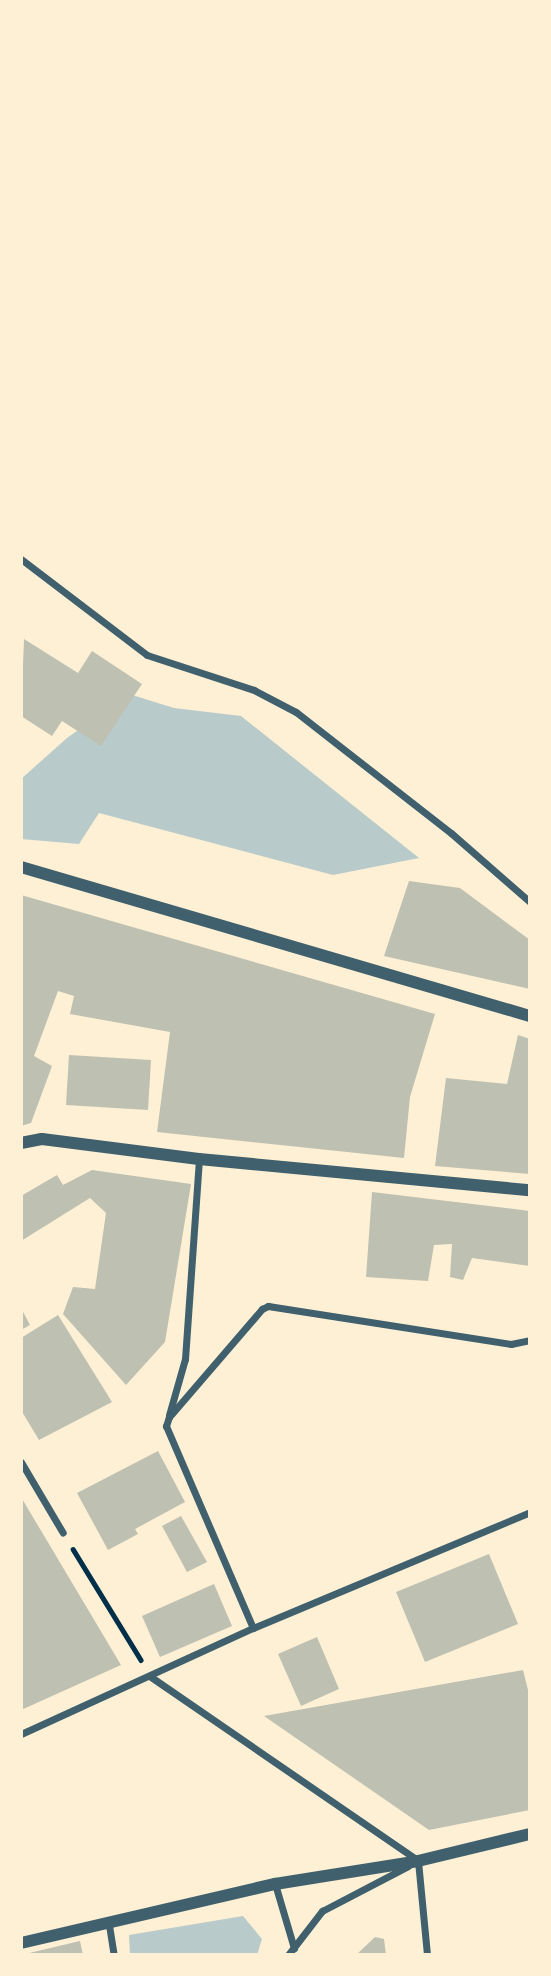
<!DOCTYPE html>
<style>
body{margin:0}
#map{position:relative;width:551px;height:1976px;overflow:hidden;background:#fdf0d5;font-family:Figtree,sans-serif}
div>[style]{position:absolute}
.green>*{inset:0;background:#b9caca}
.building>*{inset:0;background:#bec0b2}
.path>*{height:4.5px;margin:-2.25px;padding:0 2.25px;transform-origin:2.25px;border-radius:2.25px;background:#003049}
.minor>*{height:7px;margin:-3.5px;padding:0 3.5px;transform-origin:3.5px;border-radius:3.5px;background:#3f606c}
.tertiary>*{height:12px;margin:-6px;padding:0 6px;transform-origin:6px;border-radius:6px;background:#3f606c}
span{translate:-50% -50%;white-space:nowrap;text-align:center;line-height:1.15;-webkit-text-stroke:6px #fdf0d5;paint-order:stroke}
.frame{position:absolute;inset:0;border:23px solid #fdf0d5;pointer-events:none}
</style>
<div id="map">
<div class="green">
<div style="clip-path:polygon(129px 694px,174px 708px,241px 716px,419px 858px,333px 875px,99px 813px,79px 844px,21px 839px,21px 779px,67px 738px)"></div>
<div style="clip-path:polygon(243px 1916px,262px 1939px,257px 1955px,130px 1955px,129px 1935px)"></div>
</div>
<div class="building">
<div style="clip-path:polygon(24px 639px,78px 673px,92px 651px,142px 684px,101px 746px,62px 721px,52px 736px,21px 716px)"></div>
<div style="clip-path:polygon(409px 881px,460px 888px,530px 940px,530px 989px,384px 956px)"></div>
<div style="clip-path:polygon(21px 895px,435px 1014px,410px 1097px,404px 1158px,157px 1132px,170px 1032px,70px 1014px,74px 996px,58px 991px,34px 1056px,52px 1066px,31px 1123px,21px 1126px)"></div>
<div style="clip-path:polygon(518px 1035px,530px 1039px,530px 1174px,435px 1166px,446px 1078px,507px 1084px)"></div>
<div style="clip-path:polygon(69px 1055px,151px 1060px,148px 1110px,66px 1105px)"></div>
<div style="clip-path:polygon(92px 1170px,191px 1184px,165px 1342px,126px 1385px,63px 1314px,73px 1287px,95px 1289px,106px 1213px,90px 1198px,21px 1241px,21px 1196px,57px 1175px,63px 1185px)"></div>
<div style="clip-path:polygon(372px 1192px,530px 1211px,530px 1266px,472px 1258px,463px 1280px,450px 1277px,452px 1244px,434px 1245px,428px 1281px,366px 1277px)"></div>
<div style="clip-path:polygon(21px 1308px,30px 1325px,21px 1330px)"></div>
<div style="clip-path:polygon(58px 1315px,112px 1402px,39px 1440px,21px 1410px,21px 1338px)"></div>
<div style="clip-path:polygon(158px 1451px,185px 1502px,135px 1529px,138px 1534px,108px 1550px,77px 1493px)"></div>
<div style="clip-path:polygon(21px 1497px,121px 1665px,21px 1710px)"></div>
<div style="clip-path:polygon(181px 1516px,207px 1562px,187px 1572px,162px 1526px)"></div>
<div style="clip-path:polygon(489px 1554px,518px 1624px,425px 1662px,396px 1592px)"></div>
<div style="clip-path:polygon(214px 1584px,232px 1626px,160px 1657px,142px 1616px)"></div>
<div style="clip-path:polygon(317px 1637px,339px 1689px,301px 1706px,278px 1654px)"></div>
<div style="clip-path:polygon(523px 1670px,530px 1698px,530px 1810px,429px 1830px,264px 1716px)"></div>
<div style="clip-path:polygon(375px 1937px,384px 1939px,386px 1955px,356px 1955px)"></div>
<div style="clip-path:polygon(80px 1941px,83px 1955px,25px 1955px,25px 1954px)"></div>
</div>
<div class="path">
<div style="left:73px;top:1549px;width:130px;rotate:58.5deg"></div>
</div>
<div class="minor">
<div style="left:21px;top:559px;width:158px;rotate:37.3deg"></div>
<div style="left:147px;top:655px;width:113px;rotate:18.1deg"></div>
<div style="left:254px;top:690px;width:47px;rotate:27.6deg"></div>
<div style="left:296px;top:712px;width:197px;rotate:38deg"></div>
<div style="left:451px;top:833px;width:105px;rotate:41.1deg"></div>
<div style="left:169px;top:1415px;width:58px;rotate:-74.1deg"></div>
<div style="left:185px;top:1359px;width:200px;rotate:-86deg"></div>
<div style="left:21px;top:1462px;width:82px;rotate:59.4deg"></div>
<div style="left:253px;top:1628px;width:220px;rotate:-113.3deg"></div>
<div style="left:166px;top:1426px;width:9px;rotate:-72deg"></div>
<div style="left:169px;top:1417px;width:143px;rotate:-49.3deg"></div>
<div style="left:262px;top:1309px;width:7px;rotate:-27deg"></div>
<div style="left:268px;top:1306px;width:246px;rotate:8.9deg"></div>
<div style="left:511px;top:1344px;width:19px;rotate:-12deg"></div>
<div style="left:151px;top:1677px;width:323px;rotate:34.5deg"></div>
<div style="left:21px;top:1734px;width:255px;rotate:-24.6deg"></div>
<div style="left:253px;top:1628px;width:300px;rotate:-22.7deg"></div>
<div style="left:418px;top:1861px;width:94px;rotate:84.5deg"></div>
<div style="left:275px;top:1884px;width:67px;rotate:73.5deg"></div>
<div style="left:109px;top:1925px;width:30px;rotate:81deg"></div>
<div style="left:288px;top:1955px;width:56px;rotate:-52.3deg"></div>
<div style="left:322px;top:1911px;width:97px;rotate:-27.6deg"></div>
</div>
<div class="tertiary">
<div style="left:21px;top:867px;width:530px;rotate:16.32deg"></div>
<div style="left:21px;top:1143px;width:21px;rotate:-11deg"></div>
<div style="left:42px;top:1139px;width:158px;rotate:7.3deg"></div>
<div style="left:199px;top:1159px;width:332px;rotate:5.4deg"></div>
<div style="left:21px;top:1943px;width:261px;rotate:-13.1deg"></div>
<div style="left:275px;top:1884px;width:145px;rotate:-9.1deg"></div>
<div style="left:418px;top:1861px;width:115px;rotate:-13.6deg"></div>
</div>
<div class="frame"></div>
</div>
